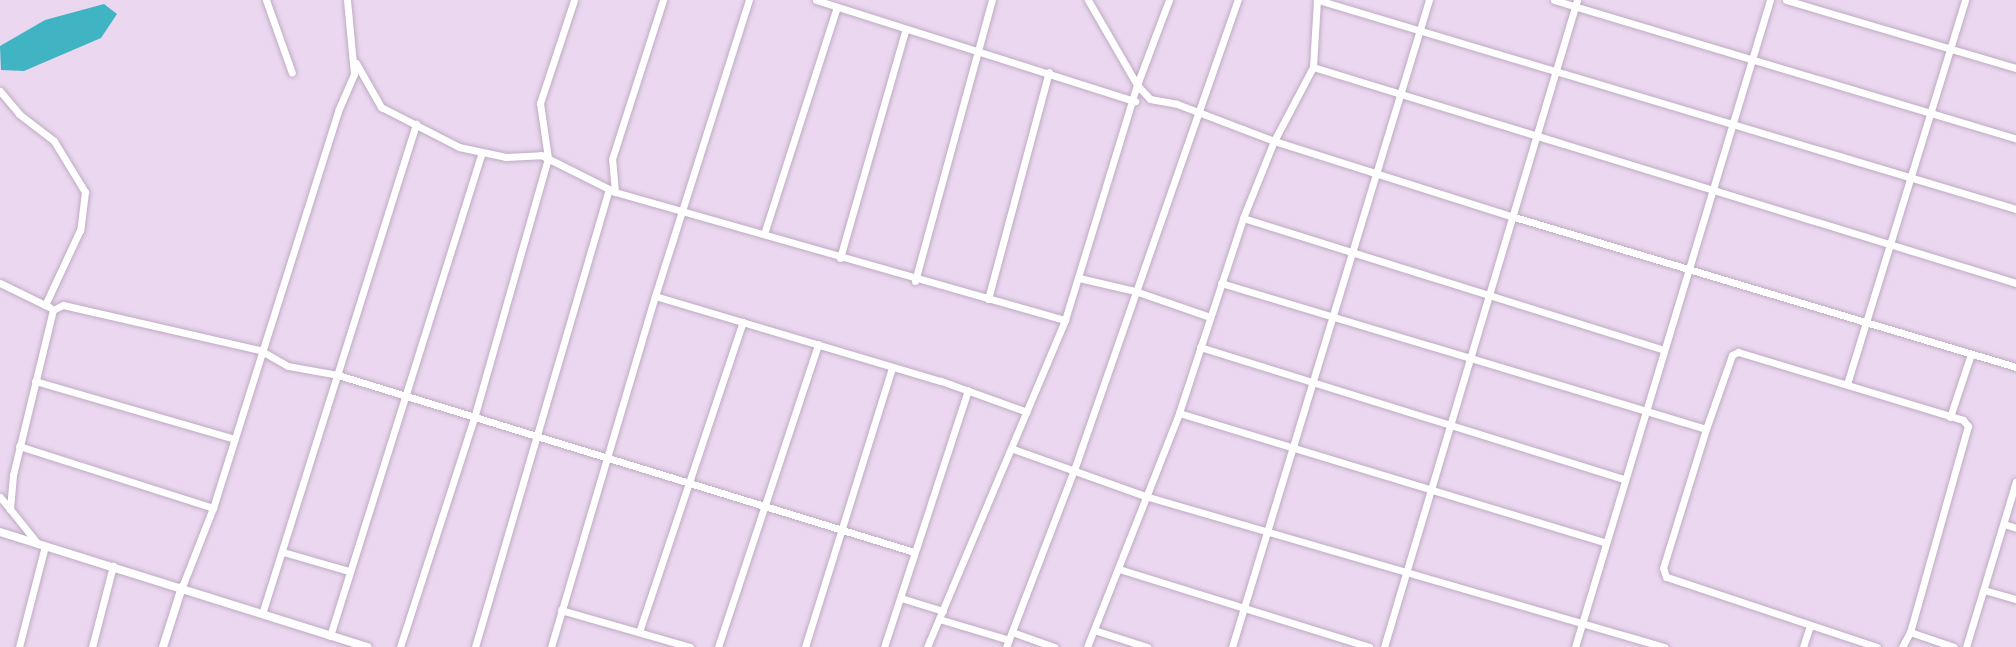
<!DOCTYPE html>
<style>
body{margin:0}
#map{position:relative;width:2016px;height:647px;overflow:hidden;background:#ebd8f0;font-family:Barlow,sans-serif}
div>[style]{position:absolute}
.water>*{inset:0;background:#40b4c3}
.roads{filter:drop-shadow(0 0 2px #beabc2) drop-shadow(0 0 2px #beabc2)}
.minor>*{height:7px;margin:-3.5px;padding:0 3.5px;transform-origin:3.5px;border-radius:3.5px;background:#fff}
.tertiary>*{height:8px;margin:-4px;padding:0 4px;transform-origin:4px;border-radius:4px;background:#fff}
span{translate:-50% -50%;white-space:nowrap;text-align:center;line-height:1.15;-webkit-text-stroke:5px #ebd8f0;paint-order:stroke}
</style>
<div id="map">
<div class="water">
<div style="clip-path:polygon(104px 4px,117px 14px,101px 38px,24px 71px,1px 70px,0 46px,45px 20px)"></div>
</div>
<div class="roads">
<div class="minor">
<div style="left:266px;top:0;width:77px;rotate:70.4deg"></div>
<div style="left:816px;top:0;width:335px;rotate:17.6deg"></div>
<div style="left:1088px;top:0;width:98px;rotate:60deg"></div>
<div style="left:1137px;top:85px;width:19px;rotate:47deg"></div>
<div style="left:1150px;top:99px;width:27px;rotate:10deg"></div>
<div style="left:1177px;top:104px;width:104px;rotate:20.9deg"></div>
<div style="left:1274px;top:141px;width:249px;rotate:17.6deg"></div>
<div style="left:1511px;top:216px;width:527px;rotate:16.65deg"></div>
<div style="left:1318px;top:0;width:729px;rotate:16.67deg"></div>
<div style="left:1554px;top:0;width:482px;rotate:16.7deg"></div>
<div style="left:1786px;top:0;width:240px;rotate:16.5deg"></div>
<div style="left:356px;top:63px;width:51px;rotate:60.4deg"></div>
<div style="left:381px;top:107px;width:88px;rotate:27.1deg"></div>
<div style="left:459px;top:147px;width:48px;rotate:12deg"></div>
<div style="left:506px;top:157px;width:35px;rotate:-3deg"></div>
<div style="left:541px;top:155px;width:83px;rotate:26.6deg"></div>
<div style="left:615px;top:192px;width:468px;rotate:15.9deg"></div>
<div style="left:1313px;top:67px;width:735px;rotate:17.08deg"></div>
<div style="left:0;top:91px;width:30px;rotate:50deg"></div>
<div style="left:19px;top:114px;width:44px;rotate:37.6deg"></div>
<div style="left:54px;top:141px;width:60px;rotate:58.7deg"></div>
<div style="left:85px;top:192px;width:38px;rotate:97deg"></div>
<div style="left:80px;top:230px;width:83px;rotate:115deg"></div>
<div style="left:615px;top:192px;width:33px;rotate:-95deg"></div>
<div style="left:612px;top:159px;width:167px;rotate:-72.2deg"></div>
<div style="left:1243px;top:218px;width:439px;rotate:17.4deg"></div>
<div style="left:764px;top:234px;width:238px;rotate:-72.2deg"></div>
<div style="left:840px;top:258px;width:236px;rotate:-74deg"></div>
<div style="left:1079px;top:278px;width:57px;rotate:13.1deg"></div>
<div style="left:1135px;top:291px;width:79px;rotate:19.1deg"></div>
<div style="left:915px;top:281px;width:291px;rotate:-74.7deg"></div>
<div style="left:0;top:283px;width:55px;rotate:26.1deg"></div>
<div style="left:1221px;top:283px;width:506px;rotate:16.75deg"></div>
<div style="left:655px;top:296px;width:298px;rotate:16.6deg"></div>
<div style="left:941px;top:381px;width:91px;rotate:19.8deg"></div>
<div style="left:988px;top:299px;width:235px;rotate:-75deg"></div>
<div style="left:1200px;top:347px;width:444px;rotate:17.3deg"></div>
<div style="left:35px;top:381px;width:204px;rotate:16.2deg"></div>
<div style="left:1847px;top:384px;width:402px;rotate:-72.9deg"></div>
<div style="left:1179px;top:413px;width:446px;rotate:16.9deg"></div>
<div style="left:1950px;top:417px;width:66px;rotate:-71.6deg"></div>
<div style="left:19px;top:446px;width:204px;rotate:17.7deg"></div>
<div style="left:1013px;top:449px;width:140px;rotate:19.6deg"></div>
<div style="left:1145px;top:496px;width:541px;rotate:16.22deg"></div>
<div style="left:0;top:497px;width:16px;rotate:50deg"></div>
<div style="left:2004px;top:524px;width:13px;rotate:18deg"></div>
<div style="left:38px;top:544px;width:45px;rotate:-128.7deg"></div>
<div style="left:10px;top:509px;width:34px;rotate:-85deg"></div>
<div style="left:13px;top:475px;width:170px;rotate:-76.4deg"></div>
<div style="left:53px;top:310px;width:11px;rotate:-27deg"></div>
<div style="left:63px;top:305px;width:202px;rotate:12.9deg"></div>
<div style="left:260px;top:350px;width:32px;rotate:30deg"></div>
<div style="left:288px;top:366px;width:51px;rotate:10.2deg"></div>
<div style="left:338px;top:375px;width:603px;rotate:17.08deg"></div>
<div style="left:283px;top:552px;width:69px;rotate:16.1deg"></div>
<div style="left:1119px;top:569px;width:262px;rotate:17.3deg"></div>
<div style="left:182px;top:587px;width:85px;rotate:-68.6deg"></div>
<div style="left:213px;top:508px;width:416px;rotate:-72.5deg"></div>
<div style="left:338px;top:111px;width:40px;rotate:-66.6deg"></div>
<div style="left:354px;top:74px;width:74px;rotate:-95.4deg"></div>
<div style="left:1984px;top:590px;width:33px;rotate:16deg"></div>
<div style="left:901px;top:598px;width:44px;rotate:17.2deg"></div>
<div style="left:561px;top:610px;width:134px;rotate:16deg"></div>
<div style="left:262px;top:614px;width:514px;rotate:-72.55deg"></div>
<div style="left:939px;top:619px;width:73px;rotate:16.7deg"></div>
<div style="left:1094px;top:630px;width:56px;rotate:17.8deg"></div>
<div style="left:639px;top:632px;width:327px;rotate:-71.5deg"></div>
<div style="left:1012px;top:632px;width:45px;rotate:19.7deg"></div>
<div style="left:1910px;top:632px;width:46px;rotate:18.8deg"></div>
<div style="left:330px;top:636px;width:507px;rotate:-72.57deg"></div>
<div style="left:19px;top:647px;width:104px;rotate:-75.6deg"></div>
<div style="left:92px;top:647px;width:84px;rotate:-75.5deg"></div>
<div style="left:400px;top:647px;width:241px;rotate:-72.1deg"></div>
<div style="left:474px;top:418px;width:270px;rotate:-74.1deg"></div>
<div style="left:548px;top:158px;width:56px;rotate:-98.3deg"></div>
<div style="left:540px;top:103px;width:108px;rotate:-71.7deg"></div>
<div style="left:475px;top:647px;width:477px;rotate:-73.7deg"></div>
<div style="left:551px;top:647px;width:366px;rotate:-73.5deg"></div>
<div style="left:655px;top:296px;width:311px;rotate:-72.4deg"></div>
<div style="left:718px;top:647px;width:319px;rotate:-71.7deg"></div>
<div style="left:805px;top:647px;width:293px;rotate:-72.7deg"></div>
<div style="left:884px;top:647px;width:270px;rotate:-71.9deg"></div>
<div style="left:927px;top:647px;width:355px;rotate:-67.1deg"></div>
<div style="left:1065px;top:320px;width:246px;rotate:-73deg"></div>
<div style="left:1137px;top:85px;width:91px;rotate:-69.4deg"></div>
<div style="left:1006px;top:647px;width:190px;rotate:-69deg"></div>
<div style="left:1074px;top:470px;width:498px;rotate:-70.8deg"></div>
<div style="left:1087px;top:647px;width:251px;rotate:-68.5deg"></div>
<div style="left:1179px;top:413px;width:205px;rotate:-71.8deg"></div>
<div style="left:1243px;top:218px;width:83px;rotate:-68.1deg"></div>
<div style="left:1274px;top:141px;width:84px;rotate:-62.2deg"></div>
<div style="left:1313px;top:67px;width:67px;rotate:-86.6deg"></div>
<div style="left:1232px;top:647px;width:676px;rotate:-73.07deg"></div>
<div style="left:1384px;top:647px;width:675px;rotate:-73.39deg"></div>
<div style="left:1575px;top:647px;width:676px;rotate:-73.23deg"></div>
<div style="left:1803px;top:647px;width:22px;rotate:-72deg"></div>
<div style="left:1877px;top:647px;width:222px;rotate:-161.6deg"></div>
<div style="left:1666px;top:577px;width:9px;rotate:-108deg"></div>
<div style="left:1663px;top:568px;width:145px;rotate:-72.8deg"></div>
<div style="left:1706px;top:429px;width:78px;rotate:-70.6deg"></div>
<div style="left:1732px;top:355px;width:7px;rotate:-27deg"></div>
<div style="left:1738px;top:352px;width:235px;rotate:16.8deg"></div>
<div style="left:1963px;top:420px;width:8px;rotate:50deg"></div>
<div style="left:1968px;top:426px;width:214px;rotate:105.7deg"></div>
<div style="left:1910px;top:632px;width:17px;rotate:118deg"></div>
<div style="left:1966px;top:647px;width:173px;rotate:-73.2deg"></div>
</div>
<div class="tertiary">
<div style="left:0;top:532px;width:385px;rotate:17.4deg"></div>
<div style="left:163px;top:647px;width:63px;rotate:-72.4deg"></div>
</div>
</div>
</div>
